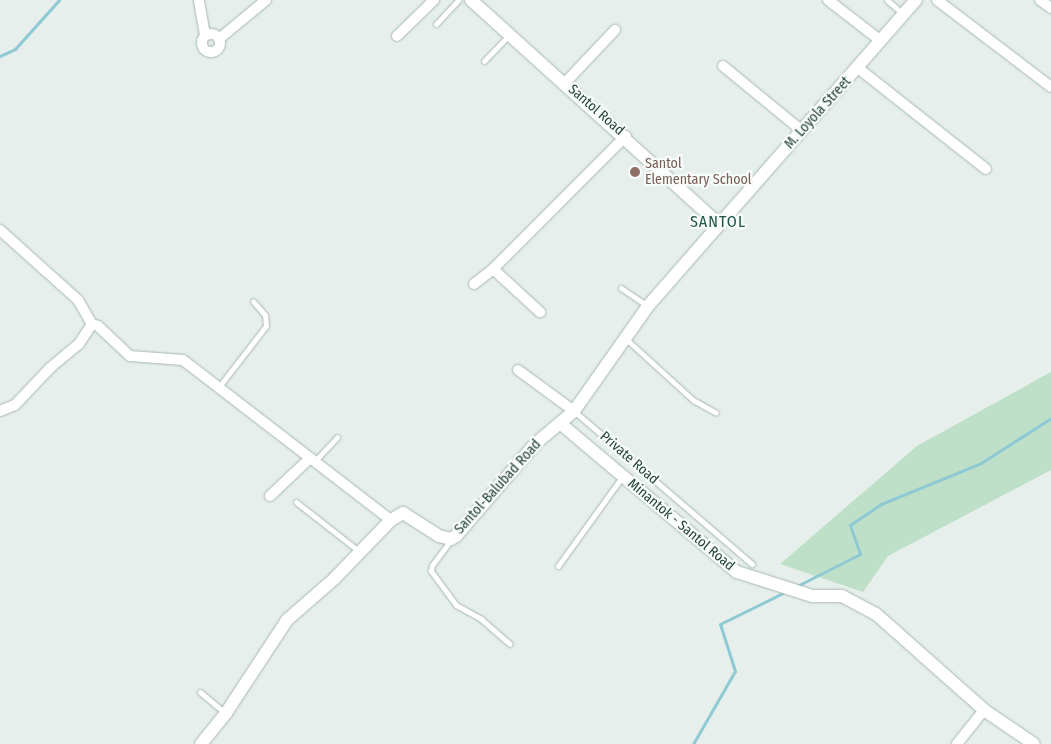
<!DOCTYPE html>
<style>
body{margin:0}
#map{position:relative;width:1051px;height:744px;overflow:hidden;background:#e6efeb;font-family:"Fira Sans Condensed",sans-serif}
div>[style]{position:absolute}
.green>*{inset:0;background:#bfe0c8}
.stream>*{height:3px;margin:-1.5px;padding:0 1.5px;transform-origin:1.5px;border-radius:1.5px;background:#8ec9d4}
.roads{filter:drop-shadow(0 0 1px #a8b8b2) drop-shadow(0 0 1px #a8b8b2)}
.service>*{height:5px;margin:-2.5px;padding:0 2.5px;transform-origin:2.5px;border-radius:2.5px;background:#fff}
.minor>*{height:10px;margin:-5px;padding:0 5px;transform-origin:5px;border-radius:5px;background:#fff}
.minor>.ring{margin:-5px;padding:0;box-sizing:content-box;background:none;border:10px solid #fff;border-radius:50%}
.tertiary>*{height:12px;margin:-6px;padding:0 6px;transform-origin:6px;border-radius:6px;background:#fff}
.dots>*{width:14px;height:14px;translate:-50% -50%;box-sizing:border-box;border:2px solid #f7fbf9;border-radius:50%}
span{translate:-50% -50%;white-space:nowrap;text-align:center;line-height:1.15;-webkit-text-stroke:4.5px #f7fbf9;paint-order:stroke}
.street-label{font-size:14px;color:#24423a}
.education-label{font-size:14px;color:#785e54}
.left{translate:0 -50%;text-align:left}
.quarter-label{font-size:16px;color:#1f5548;letter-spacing:1px}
</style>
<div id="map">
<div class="green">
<div style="clip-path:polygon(1051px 372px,1051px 470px,888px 556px,863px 592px,780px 564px,917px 446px)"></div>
</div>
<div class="stream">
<div style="left:0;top:56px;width:17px;rotate:-25deg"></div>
<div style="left:15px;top:49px;width:66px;rotate:-48.1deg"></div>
<div style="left:795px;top:587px;width:73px;rotate:-26.9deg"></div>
<div style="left:860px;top:554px;width:31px;rotate:-109deg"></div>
<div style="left:850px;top:525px;width:37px;rotate:-34deg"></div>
<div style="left:881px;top:504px;width:108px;rotate:-22.3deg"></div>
<div style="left:981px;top:463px;width:83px;rotate:-32.7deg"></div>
<div style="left:693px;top:744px;width:84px;rotate:-60.1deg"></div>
<div style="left:735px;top:671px;width:49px;rotate:-107.7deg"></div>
<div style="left:720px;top:624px;width:72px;rotate:-26.2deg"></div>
</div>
<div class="roads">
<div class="service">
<div style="left:887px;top:0;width:21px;rotate:41deg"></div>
<div style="left:436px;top:24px;width:33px;rotate:-47deg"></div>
<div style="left:484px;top:61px;width:37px;rotate:-46deg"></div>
<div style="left:621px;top:288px;width:32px;rotate:34deg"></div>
<div style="left:626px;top:339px;width:91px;rotate:42.3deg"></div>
<div style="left:693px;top:400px;width:26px;rotate:29deg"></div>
<div style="left:218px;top:388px;width:78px;rotate:-52.3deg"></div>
<div style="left:266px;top:326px;width:11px;rotate:-95deg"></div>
<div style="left:265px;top:315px;width:18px;rotate:-131deg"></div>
<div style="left:574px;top:411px;width:235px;rotate:40.7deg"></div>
<div style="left:314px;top:462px;width:34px;rotate:-47deg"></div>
<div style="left:296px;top:502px;width:81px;rotate:38deg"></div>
<div style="left:451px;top:540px;width:31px;rotate:127deg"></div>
<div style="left:432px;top:565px;width:6px;rotate:99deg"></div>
<div style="left:431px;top:571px;width:42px;rotate:53.7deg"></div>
<div style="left:456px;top:605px;width:29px;rotate:29deg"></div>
<div style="left:481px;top:619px;width:38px;rotate:41deg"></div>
<div style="left:558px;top:566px;width:110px;rotate:-54.3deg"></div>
<div style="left:200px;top:692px;width:33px;rotate:40deg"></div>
</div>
<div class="minor">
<div style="left:828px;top:0;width:67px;rotate:37.7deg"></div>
<div style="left:937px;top:0;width:143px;rotate:37.3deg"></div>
<div style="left:1040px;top:0;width:14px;rotate:36deg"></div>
<div style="left:199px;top:1px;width:35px;rotate:80deg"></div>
<div class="ring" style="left:202px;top:34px;width:8px;height:8px"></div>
<div style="left:397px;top:36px;width:52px;rotate:-44.2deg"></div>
<div style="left:219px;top:39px;width:61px;rotate:-39.7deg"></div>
<div style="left:723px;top:66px;width:102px;rotate:39.4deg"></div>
<div style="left:858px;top:68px;width:163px;rotate:38.3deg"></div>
<div style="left:565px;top:83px;width:73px;rotate:-46.7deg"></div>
<div style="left:0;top:230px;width:105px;rotate:41.9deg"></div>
<div style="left:78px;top:300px;width:28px;rotate:60deg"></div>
<div style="left:92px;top:324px;width:6px;rotate:18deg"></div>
<div style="left:98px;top:326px;width:44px;rotate:43.2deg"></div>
<div style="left:130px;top:356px;width:53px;rotate:4.3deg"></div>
<div style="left:183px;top:360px;width:262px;rotate:37.6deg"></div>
<div style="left:493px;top:269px;width:64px;rotate:42.5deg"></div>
<div style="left:474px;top:284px;width:24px;rotate:-38deg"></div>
<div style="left:493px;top:269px;width:188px;rotate:-45deg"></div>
<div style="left:518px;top:370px;width:69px;rotate:36.2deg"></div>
<div style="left:0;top:411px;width:16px;rotate:-22deg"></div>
<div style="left:15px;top:405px;width:51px;rotate:-46.6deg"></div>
<div style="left:50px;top:368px;width:38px;rotate:-40deg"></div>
<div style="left:79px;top:344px;width:24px;rotate:-57deg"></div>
<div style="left:270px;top:496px;width:54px;rotate:-43.5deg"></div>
<div style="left:957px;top:744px;width:43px;rotate:-51.5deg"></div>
</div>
<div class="tertiary">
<div style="left:471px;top:0;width:333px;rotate:42.1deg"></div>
<div style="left:561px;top:424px;width:230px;rotate:40.1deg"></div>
<div style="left:737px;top:572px;width:79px;rotate:17.7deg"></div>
<div style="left:812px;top:596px;width:30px"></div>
<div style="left:842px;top:596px;width:38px;rotate:28deg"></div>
<div style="left:876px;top:614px;width:144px;rotate:41.6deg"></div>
<div style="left:984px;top:710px;width:60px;rotate:34.2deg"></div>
<div style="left:201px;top:744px;width:40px;rotate:-51deg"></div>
<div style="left:226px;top:713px;width:111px;rotate:-56.7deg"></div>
<div style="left:287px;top:620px;width:62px;rotate:-41.1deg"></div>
<div style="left:334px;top:579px;width:82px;rotate:-46deg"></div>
<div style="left:391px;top:520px;width:14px;rotate:-30deg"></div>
<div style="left:403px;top:513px;width:43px;rotate:32.6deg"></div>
<div style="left:439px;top:536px;width:12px;rotate:14deg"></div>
<div style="left:451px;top:539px;width:6px;rotate:-31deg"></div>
<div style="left:456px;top:536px;width:121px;rotate:-49.3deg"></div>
<div style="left:535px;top:444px;width:51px;rotate:-40.2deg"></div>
<div style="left:574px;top:411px;width:128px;rotate:-54.8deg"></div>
<div style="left:648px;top:306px;width:407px;rotate:-48.8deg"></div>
</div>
</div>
<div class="dots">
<div style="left:635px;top:172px;background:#8d6e63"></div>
</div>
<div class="street-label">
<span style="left:596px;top:110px;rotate:41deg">Santol Road</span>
<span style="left:818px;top:113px;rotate:-48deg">M. Loyola Street</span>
<span style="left:629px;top:458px;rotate:41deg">Private Road</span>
<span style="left:498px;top:487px;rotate:-48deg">Santol-Balubad Road</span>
<span style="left:681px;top:525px;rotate:40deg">Minantok - Santol Road</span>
</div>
<div class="education-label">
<span class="left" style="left:645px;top:172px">Santol<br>Elementary School</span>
</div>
<div class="quarter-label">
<span style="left:718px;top:222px">SANTOL</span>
</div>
</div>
